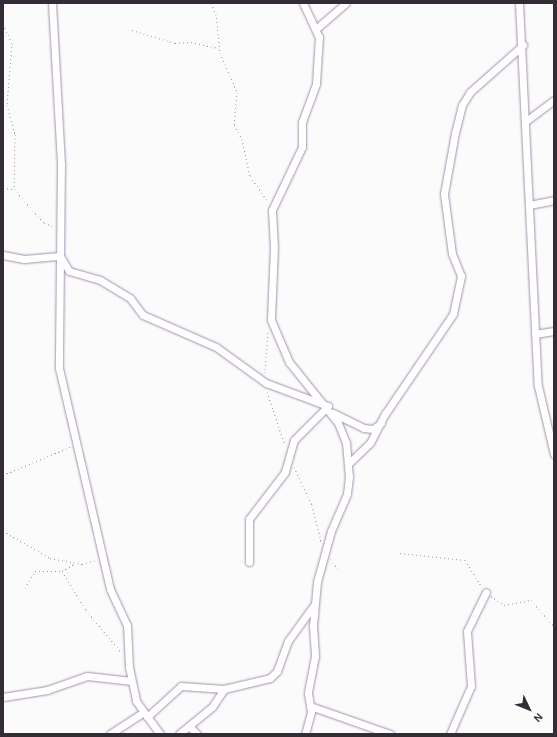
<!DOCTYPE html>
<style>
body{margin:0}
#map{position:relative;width:557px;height:737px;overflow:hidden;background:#fbfbfb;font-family:Karla,sans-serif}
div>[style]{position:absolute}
.path>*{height:1px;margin-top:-0.5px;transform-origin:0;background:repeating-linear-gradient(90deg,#9f9ba0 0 1px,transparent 0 4px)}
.roads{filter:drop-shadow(0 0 1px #a390ac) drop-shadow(0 0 1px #a390ac)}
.minor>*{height:7px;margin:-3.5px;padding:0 3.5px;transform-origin:3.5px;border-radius:3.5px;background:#fff}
span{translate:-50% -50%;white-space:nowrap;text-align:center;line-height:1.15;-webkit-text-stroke:3px #fbfbfb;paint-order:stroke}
.frame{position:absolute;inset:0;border:4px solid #332b36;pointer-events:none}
.north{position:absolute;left:509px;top:689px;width:40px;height:40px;-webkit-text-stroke:3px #fbfbfb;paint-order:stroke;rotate:133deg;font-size:11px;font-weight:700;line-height:16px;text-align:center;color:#332b36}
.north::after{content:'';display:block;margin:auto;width:14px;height:18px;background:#332b36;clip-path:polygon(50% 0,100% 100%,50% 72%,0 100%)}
</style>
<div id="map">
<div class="path">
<div style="left:211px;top:3px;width:12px;rotate:66deg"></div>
<div style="left:216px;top:14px;width:39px;rotate:84deg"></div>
<div style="left:220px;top:53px;width:43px;rotate:66.4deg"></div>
<div style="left:237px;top:92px;width:33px;rotate:95deg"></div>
<div style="left:234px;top:125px;width:16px;rotate:60deg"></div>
<div style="left:242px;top:139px;width:38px;rotate:78deg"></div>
<div style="left:250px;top:176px;width:32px;rotate:55deg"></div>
<div style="left:3px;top:24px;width:21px;rotate:65deg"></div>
<div style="left:12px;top:43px;width:62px;rotate:94.6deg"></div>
<div style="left:7px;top:105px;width:30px;rotate:75deg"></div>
<div style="left:15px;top:134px;width:55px;rotate:91deg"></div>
<div style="left:14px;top:189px;width:45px;rotate:48.6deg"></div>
<div style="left:44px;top:223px;width:9px;rotate:18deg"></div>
<div style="left:132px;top:30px;width:45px;rotate:16.8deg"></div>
<div style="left:175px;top:43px;width:16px;rotate:-4deg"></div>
<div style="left:191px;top:42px;width:28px;rotate:13deg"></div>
<div style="left:3px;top:188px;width:11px;rotate:5deg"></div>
<div style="left:265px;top:373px;width:43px;rotate:-86deg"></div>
<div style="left:267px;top:392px;width:56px;rotate:71.2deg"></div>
<div style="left:294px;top:467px;width:42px;rotate:64.7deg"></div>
<div style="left:312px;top:505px;width:38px;rotate:76deg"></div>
<div style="left:3px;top:475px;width:73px;rotate:-22.7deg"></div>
<div style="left:3px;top:531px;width:54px;rotate:29.9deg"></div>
<div style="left:50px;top:558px;width:33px;rotate:11deg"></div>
<div style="left:82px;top:564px;width:15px;rotate:-16deg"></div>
<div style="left:400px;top:553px;width:65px;rotate:6.1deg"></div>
<div style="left:465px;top:560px;width:32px;rotate:58deg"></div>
<div style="left:330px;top:559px;width:13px;rotate:51deg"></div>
<div style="left:62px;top:571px;width:46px;rotate:58.4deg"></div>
<div style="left:86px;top:610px;width:55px;rotate:50.2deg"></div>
<div style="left:25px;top:588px;width:20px;rotate:-60deg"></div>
<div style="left:35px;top:571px;width:27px"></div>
<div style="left:62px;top:571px;width:16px;rotate:-30deg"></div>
<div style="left:491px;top:596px;width:16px;rotate:35deg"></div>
<div style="left:504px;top:605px;width:27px;rotate:-10deg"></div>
<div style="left:531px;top:600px;width:35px;rotate:49deg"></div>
</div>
<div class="roads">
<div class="minor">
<div style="left:52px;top:3px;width:161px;rotate:86.8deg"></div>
<div style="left:61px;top:164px;width:204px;rotate:90.6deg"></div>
<div style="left:59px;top:368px;width:227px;rotate:77deg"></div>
<div style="left:110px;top:589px;width:40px;rotate:65deg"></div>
<div style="left:127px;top:625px;width:42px;rotate:87.3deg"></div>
<div style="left:129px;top:667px;width:35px;rotate:78deg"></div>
<div style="left:136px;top:701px;width:41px;rotate:54deg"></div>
<div style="left:303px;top:3px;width:38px;rotate:65deg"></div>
<div style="left:319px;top:37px;width:47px;rotate:93.7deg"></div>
<div style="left:316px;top:84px;width:40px;rotate:110.2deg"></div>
<div style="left:302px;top:122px;width:25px;rotate:90deg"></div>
<div style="left:302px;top:147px;width:70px;rotate:115.5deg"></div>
<div style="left:272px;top:210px;width:37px;rotate:87deg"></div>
<div style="left:274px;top:247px;width:73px;rotate:92.4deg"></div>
<div style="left:271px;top:320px;width:46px;rotate:66.8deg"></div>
<div style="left:289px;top:362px;width:78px;rotate:51.2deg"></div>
<div style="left:338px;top:423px;width:22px;rotate:68deg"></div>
<div style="left:346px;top:443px;width:34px;rotate:85deg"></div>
<div style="left:349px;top:477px;width:17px;rotate:97deg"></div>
<div style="left:347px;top:494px;width:40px;rotate:113.4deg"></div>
<div style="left:331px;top:531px;width:53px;rotate:105.4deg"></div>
<div style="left:317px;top:582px;width:44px;rotate:95.2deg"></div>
<div style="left:313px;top:626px;width:30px;rotate:86deg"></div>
<div style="left:315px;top:656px;width:38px;rotate:101deg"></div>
<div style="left:308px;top:693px;width:19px;rotate:81deg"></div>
<div style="left:311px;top:712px;width:23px;rotate:105deg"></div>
<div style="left:519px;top:3px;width:383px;rotate:87.2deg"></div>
<div style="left:538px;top:386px;width:70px;rotate:76.8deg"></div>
<div style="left:317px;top:28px;width:38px;rotate:-41deg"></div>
<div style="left:526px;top:121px;width:35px;rotate:-37deg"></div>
<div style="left:529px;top:205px;width:25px;rotate:-11deg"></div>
<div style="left:3px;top:255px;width:21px;rotate:11deg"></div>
<div style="left:24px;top:259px;width:36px;rotate:-5deg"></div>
<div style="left:60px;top:256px;width:17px;rotate:59deg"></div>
<div style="left:69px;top:271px;width:32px;rotate:16deg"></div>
<div style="left:100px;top:280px;width:35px;rotate:31deg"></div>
<div style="left:130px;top:298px;width:21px;rotate:53deg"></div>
<div style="left:143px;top:315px;width:80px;rotate:23.7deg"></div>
<div style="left:216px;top:347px;width:62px;rotate:35.8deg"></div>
<div style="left:266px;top:383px;width:66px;rotate:20.4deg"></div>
<div style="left:328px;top:406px;width:48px;rotate:135deg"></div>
<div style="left:294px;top:440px;width:33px;rotate:106deg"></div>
<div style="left:285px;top:472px;width:59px;rotate:127.5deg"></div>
<div style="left:249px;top:519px;width:43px;rotate:90deg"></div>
<div style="left:535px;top:334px;width:19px;rotate:-9deg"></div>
<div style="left:333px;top:413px;width:34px;rotate:26deg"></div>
<div style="left:364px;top:428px;width:9px;rotate:6deg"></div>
<div style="left:373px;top:429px;width:10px;rotate:-37deg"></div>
<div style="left:348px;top:464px;width:30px;rotate:-44deg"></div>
<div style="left:370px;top:443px;width:33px;rotate:-63deg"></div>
<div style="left:385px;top:414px;width:121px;rotate:-55.8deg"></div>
<div style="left:453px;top:314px;width:39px;rotate:-78deg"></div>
<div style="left:461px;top:276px;width:24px;rotate:-112deg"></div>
<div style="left:452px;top:254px;width:61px;rotate:-97.6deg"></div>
<div style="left:444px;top:194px;width:62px;rotate:-79.8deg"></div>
<div style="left:455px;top:133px;width:29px;rotate:-76deg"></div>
<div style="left:462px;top:105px;width:15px;rotate:-58deg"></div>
<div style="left:470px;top:92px;width:71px;rotate:-41.6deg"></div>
<div style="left:3px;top:697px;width:45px;rotate:-9deg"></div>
<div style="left:47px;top:690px;width:42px;rotate:-19.3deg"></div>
<div style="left:87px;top:676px;width:45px;rotate:6.3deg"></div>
<div style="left:310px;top:706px;width:85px;rotate:19.3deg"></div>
<div style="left:147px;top:717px;width:46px;rotate:-42.4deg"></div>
<div style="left:181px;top:686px;width:43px;rotate:4deg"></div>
<div style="left:224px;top:689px;width:47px;rotate:-13.4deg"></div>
<div style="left:270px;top:678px;width:10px;rotate:-45deg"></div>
<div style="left:277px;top:671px;width:32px;rotate:-70deg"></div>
<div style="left:288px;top:641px;width:44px;rotate:-54.2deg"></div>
<div style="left:189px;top:726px;width:11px;rotate:45deg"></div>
<div style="left:110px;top:734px;width:38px;rotate:-33deg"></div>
<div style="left:179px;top:734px;width:43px;rotate:-39.3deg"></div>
<div style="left:212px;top:707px;width:22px;rotate:-56deg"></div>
<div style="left:450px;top:734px;width:52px;rotate:-66.4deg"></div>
<div style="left:471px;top:686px;width:55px;rotate:-94.2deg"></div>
<div style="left:467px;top:631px;width:43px;rotate:-64deg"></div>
</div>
</div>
<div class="frame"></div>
<div class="north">N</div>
</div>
